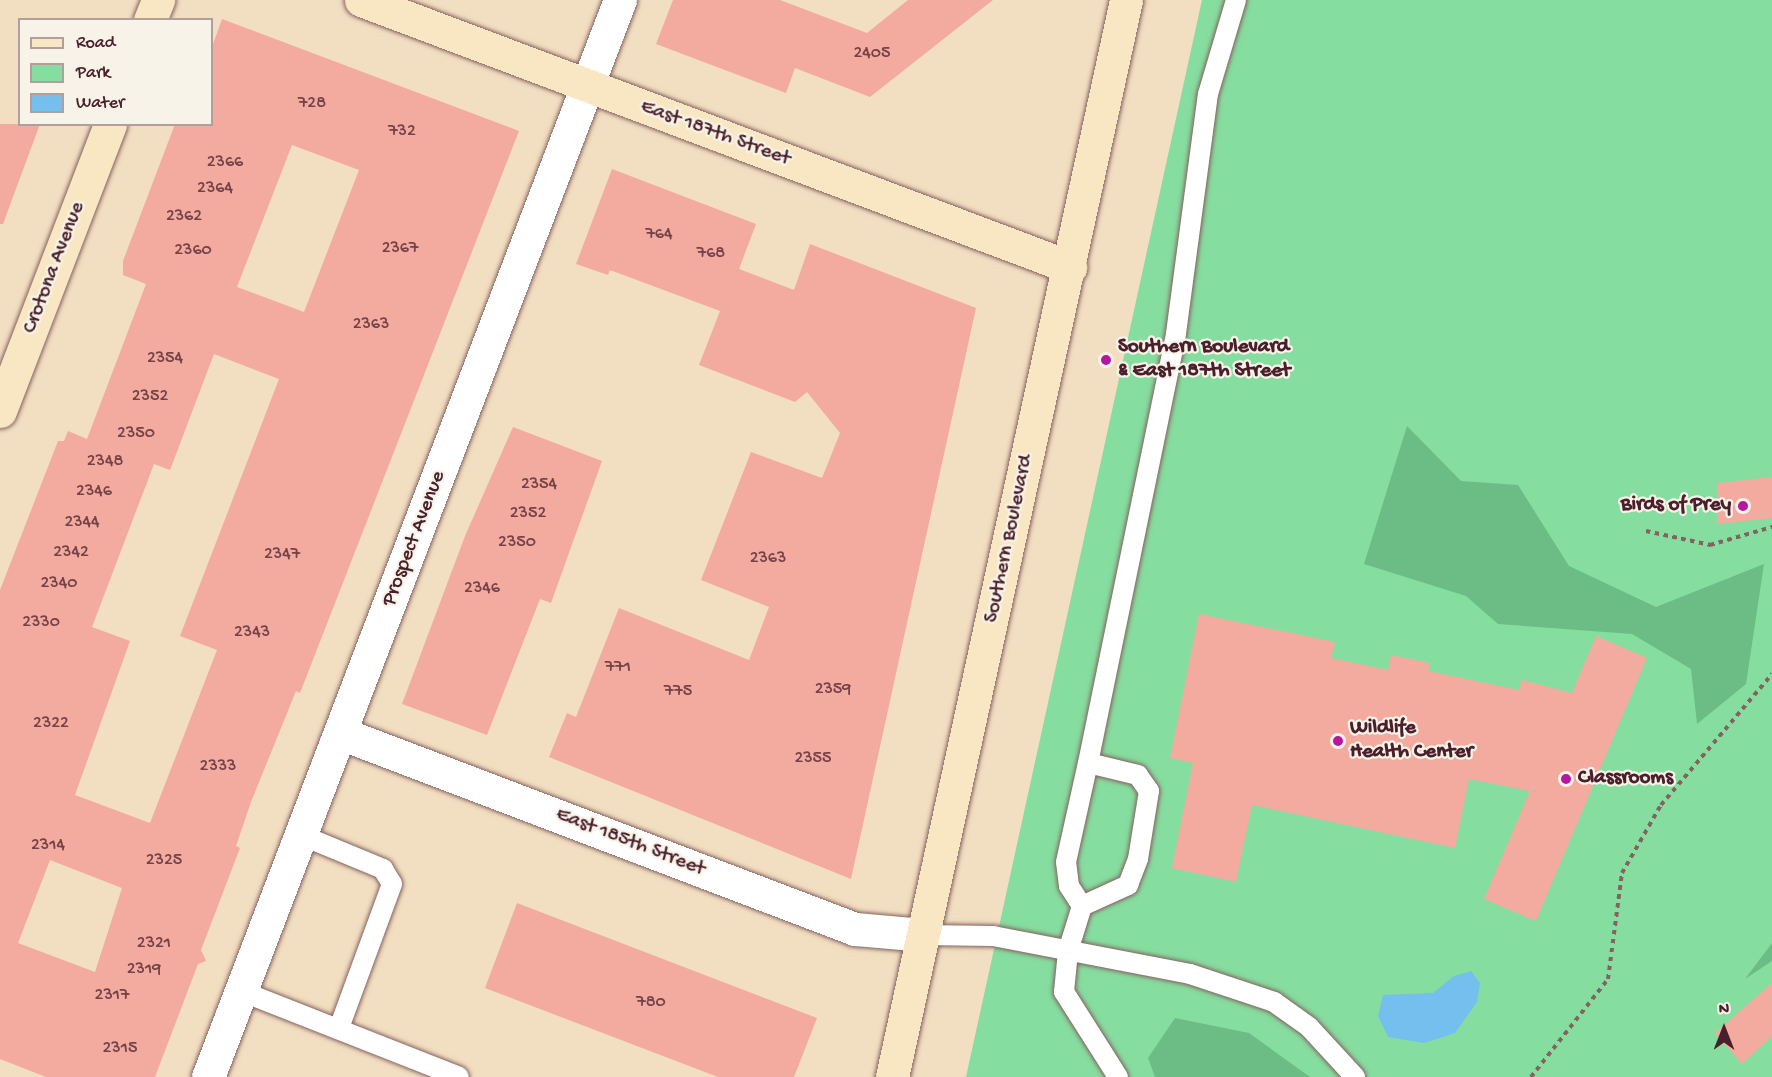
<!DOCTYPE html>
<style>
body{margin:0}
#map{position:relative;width:1772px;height:1077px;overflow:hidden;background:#f2dec1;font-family:"Gochi Hand",sans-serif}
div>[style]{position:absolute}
.green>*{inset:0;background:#86dda0}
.forest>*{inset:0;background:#6cbc86}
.water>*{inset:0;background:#74bfee}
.building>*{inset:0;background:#f3ab9f}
.path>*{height:4px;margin-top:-2px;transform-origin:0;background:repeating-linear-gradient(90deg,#856260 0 4.5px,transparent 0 9px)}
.roads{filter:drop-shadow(0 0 2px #856260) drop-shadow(0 0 2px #856260)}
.lane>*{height:20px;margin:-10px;padding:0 10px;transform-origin:10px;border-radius:10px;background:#fff}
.street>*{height:33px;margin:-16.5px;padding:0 16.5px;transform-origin:16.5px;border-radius:16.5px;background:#fff}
.secondary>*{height:33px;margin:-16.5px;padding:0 16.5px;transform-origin:16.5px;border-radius:16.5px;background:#f9e7c3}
.dots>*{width:16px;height:16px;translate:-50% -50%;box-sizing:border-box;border:3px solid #f7f3e8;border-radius:50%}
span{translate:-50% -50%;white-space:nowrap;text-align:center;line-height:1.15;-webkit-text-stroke:4.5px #f7f3e8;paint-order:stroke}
.number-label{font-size:18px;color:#744248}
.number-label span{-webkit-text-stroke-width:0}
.street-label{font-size:21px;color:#4a1f2b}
.poi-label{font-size:21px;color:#4a1f2b;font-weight:700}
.left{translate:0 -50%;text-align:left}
.right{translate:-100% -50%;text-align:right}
.legend{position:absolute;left:18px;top:18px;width:195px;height:108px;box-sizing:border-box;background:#f7f3e8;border:2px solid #b29e9c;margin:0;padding:8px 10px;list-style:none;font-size:18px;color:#4a1f2b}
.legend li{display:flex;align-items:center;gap:12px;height:30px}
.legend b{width:30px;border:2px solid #b29e9c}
.north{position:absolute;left:1694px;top:999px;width:60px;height:60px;-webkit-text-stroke:4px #f7f3e8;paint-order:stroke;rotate:0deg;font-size:16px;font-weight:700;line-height:24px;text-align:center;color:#4a1f2b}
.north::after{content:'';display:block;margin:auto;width:21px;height:27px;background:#4a1f2b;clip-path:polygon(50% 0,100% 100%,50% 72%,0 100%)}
</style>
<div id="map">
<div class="green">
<div style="clip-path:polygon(1202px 0,1772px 0,1772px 1077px,966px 1077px)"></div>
</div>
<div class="forest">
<div style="clip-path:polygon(1407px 426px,1461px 481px,1518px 485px,1569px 566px,1656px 607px,1764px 564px,1746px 684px,1697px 724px,1691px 669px,1632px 634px,1498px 624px,1466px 596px,1364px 564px)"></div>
<div style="clip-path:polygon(1772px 943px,1772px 961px,1745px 979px)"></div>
<div style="clip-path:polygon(1175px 1018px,1249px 1033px,1310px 1077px,1155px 1077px,1148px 1058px)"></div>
</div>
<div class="water">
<div style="clip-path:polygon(1471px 971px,1480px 983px,1477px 1002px,1455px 1033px,1424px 1043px,1388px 1037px,1378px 1016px,1383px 995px,1433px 993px,1454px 976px)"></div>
</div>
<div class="building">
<div style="clip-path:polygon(673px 0,780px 0,867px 33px,908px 0,993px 0,870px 97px,795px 68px,786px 93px,656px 44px)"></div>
<div style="clip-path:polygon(evenodd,222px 19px,519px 131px,300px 693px,296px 691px,251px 802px,236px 846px,240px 848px,201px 950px,206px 961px,198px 964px,155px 1077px,46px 1077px,0 1059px,0 590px,58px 441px,64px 441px,68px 431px,87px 439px,146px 284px,123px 275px,123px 261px,175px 124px,212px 124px,212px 47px,222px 19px,292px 145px,359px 170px,304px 312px,237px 287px,292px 145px,222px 19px,214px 354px,279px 379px,180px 636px,217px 650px,150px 823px,75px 795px,130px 641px,92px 627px,154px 464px,170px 470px,214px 354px,222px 19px,50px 860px,122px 888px,95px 972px,18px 943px,50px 860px)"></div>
<div style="clip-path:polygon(0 124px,40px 124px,3px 224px,0 224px)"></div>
<div style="clip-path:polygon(612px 169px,756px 224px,739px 269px,794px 290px,810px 244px,976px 308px,851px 879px,549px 757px,567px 713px,576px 717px,619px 608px,749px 660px,769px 607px,701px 580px,751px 452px,822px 478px,840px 433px,807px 392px,795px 402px,699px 365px,720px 311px,610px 270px,608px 275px,576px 264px)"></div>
<div style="clip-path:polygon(513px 427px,602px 461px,551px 603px,540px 599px,487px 735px,402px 704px,465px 536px)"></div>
<div style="clip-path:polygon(1772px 477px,1772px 518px,1717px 524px,1717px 483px)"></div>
<div style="clip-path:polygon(1199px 614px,1335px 642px,1331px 658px,1388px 670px,1391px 655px,1430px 663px,1428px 671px,1519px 690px,1522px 680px,1572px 693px,1596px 636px,1647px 658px,1536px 921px,1484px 899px,1530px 791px,1469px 779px,1455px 848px,1252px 805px,1236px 882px,1172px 868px,1193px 763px,1170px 758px)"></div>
<div style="clip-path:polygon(517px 903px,817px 1018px,794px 1077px,718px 1077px,485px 988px)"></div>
<div style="clip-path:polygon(1772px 983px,1772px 1036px,1742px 1064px,1715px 1033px)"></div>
</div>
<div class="path">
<div style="left:1646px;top:531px;width:66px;rotate:12.3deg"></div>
<div style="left:1710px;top:545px;width:65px;rotate:-16.2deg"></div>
<div style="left:1531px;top:1077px;width:125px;rotate:-51.8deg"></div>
<div style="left:1608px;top:979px;width:107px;rotate:-82.5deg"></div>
<div style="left:1622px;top:873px;width:78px;rotate:-60.2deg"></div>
<div style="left:1661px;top:805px;width:172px;rotate:-49.7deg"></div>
</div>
<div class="roads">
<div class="lane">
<div style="left:301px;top:835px;width:89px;rotate:22.5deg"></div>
<div style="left:383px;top:869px;width:17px;rotate:59deg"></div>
<div style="left:392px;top:884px;width:153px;rotate:110.2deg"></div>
<div style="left:1082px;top:906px;width:24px;rotate:-123deg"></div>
<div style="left:1069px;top:886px;width:24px;rotate:-97deg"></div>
<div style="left:1066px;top:862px;width:101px;rotate:-77.5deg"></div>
<div style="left:923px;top:935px;width:70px;rotate:0.8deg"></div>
<div style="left:993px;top:936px;width:201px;rotate:10.9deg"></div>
<div style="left:1190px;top:974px;width:89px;rotate:18.4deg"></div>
<div style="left:1274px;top:1002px;width:43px;rotate:35.5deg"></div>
<div style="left:1309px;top:1027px;width:68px;rotate:47.4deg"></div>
<div style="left:241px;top:991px;width:234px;rotate:21.5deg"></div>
<div style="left:1118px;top:1077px;width:101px;rotate:-122.4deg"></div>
<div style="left:1064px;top:992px;width:41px;rotate:-84.4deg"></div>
<div style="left:1068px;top:951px;width:47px;rotate:-72.7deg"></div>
<div style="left:1082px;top:906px;width:51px;rotate:-24.5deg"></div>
<div style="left:1128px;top:885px;width:28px;rotate:-69deg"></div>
<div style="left:1138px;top:859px;width:69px;rotate:-80.8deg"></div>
<div style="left:1149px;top:791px;width:19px;rotate:-125deg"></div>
<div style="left:1138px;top:775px;width:51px;rotate:-166.5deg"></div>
<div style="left:1088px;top:763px;width:431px;rotate:-78.4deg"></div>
<div style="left:1175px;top:341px;width:249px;rotate:-82.4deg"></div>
<div style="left:1208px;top:94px;width:98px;rotate:-73.4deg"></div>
</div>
<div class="street">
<div style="left:340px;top:733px;width:551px;rotate:20.84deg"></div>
<div style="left:855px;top:929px;width:68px;rotate:5deg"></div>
<div style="left:208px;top:1077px;width:1153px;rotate:-69.07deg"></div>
</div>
<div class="secondary">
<div style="left:361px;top:0;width:758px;rotate:20.64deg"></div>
<div style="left:150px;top:20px;width:22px;rotate:-68deg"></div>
<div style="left:0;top:411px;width:307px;rotate:-69deg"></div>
<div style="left:892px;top:1077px;width:1102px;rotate:-77.74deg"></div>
</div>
</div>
<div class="dots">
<div style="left:1106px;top:360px;background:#b5179e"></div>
<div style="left:1743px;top:506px;background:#b5179e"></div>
<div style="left:1338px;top:741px;background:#b5179e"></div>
<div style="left:1566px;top:779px;background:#b5179e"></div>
</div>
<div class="number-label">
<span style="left:872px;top:54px">2405</span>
<span style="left:312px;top:104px">728</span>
<span style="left:402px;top:132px">732</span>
<span style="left:225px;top:163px">2366</span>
<span style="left:215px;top:189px">2364</span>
<span style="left:184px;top:217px">2362</span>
<span style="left:659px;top:235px">764</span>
<span style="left:400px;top:249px">2367</span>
<span style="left:193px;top:251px">2360</span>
<span style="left:711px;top:254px">768</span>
<span style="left:371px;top:325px">2363</span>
<span style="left:165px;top:359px">2354</span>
<span style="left:150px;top:397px">2352</span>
<span style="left:136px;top:434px">2350</span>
<span style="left:105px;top:462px">2348</span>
<span style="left:539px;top:485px">2354</span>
<span style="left:94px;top:492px">2346</span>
<span style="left:528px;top:514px">2352</span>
<span style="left:82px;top:523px">2344</span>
<span style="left:517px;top:543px">2350</span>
<span style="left:71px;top:553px">2342</span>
<span style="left:282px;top:555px">2347</span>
<span style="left:768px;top:559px">2363</span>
<span style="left:59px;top:584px">2340</span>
<span style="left:482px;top:589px">2346</span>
<span style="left:41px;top:623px">2330</span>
<span style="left:252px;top:633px">2343</span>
<span style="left:618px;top:668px">771</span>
<span style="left:833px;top:690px">2359</span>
<span style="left:678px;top:692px">775</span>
<span style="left:51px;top:724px">2322</span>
<span style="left:813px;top:759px">2355</span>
<span style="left:218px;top:767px">2333</span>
<span style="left:48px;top:846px">2314</span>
<span style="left:164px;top:861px">2325</span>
<span style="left:154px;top:944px">2321</span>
<span style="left:144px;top:970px">2319</span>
<span style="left:112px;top:996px">2317</span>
<span style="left:651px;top:1003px">780</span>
<span style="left:120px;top:1049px">2315</span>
</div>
<div class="street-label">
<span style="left:715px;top:134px;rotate:20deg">East 187th Street</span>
<span style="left:55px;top:268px;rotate:-69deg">Crotona Avenue</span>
<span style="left:415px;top:539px;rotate:-69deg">Prospect Avenue</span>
<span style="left:1010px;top:539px;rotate:-78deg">Southern Boulevard</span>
<span style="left:630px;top:843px;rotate:21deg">East 185th Street</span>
</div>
<div class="poi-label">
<span class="left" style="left:1118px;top:360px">Southern Boulevard<br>&amp; East 187th Street</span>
<span class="right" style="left:1731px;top:506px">Birds of Prey</span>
<span class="left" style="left:1350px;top:741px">Wildlife<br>Health Center</span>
<span class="left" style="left:1578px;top:779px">Classrooms</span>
</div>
<ul class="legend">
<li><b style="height:8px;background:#f9e7c3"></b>Road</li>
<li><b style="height:16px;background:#86dda0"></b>Park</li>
<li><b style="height:16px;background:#74bfee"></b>Water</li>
</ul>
<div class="north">N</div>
</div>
